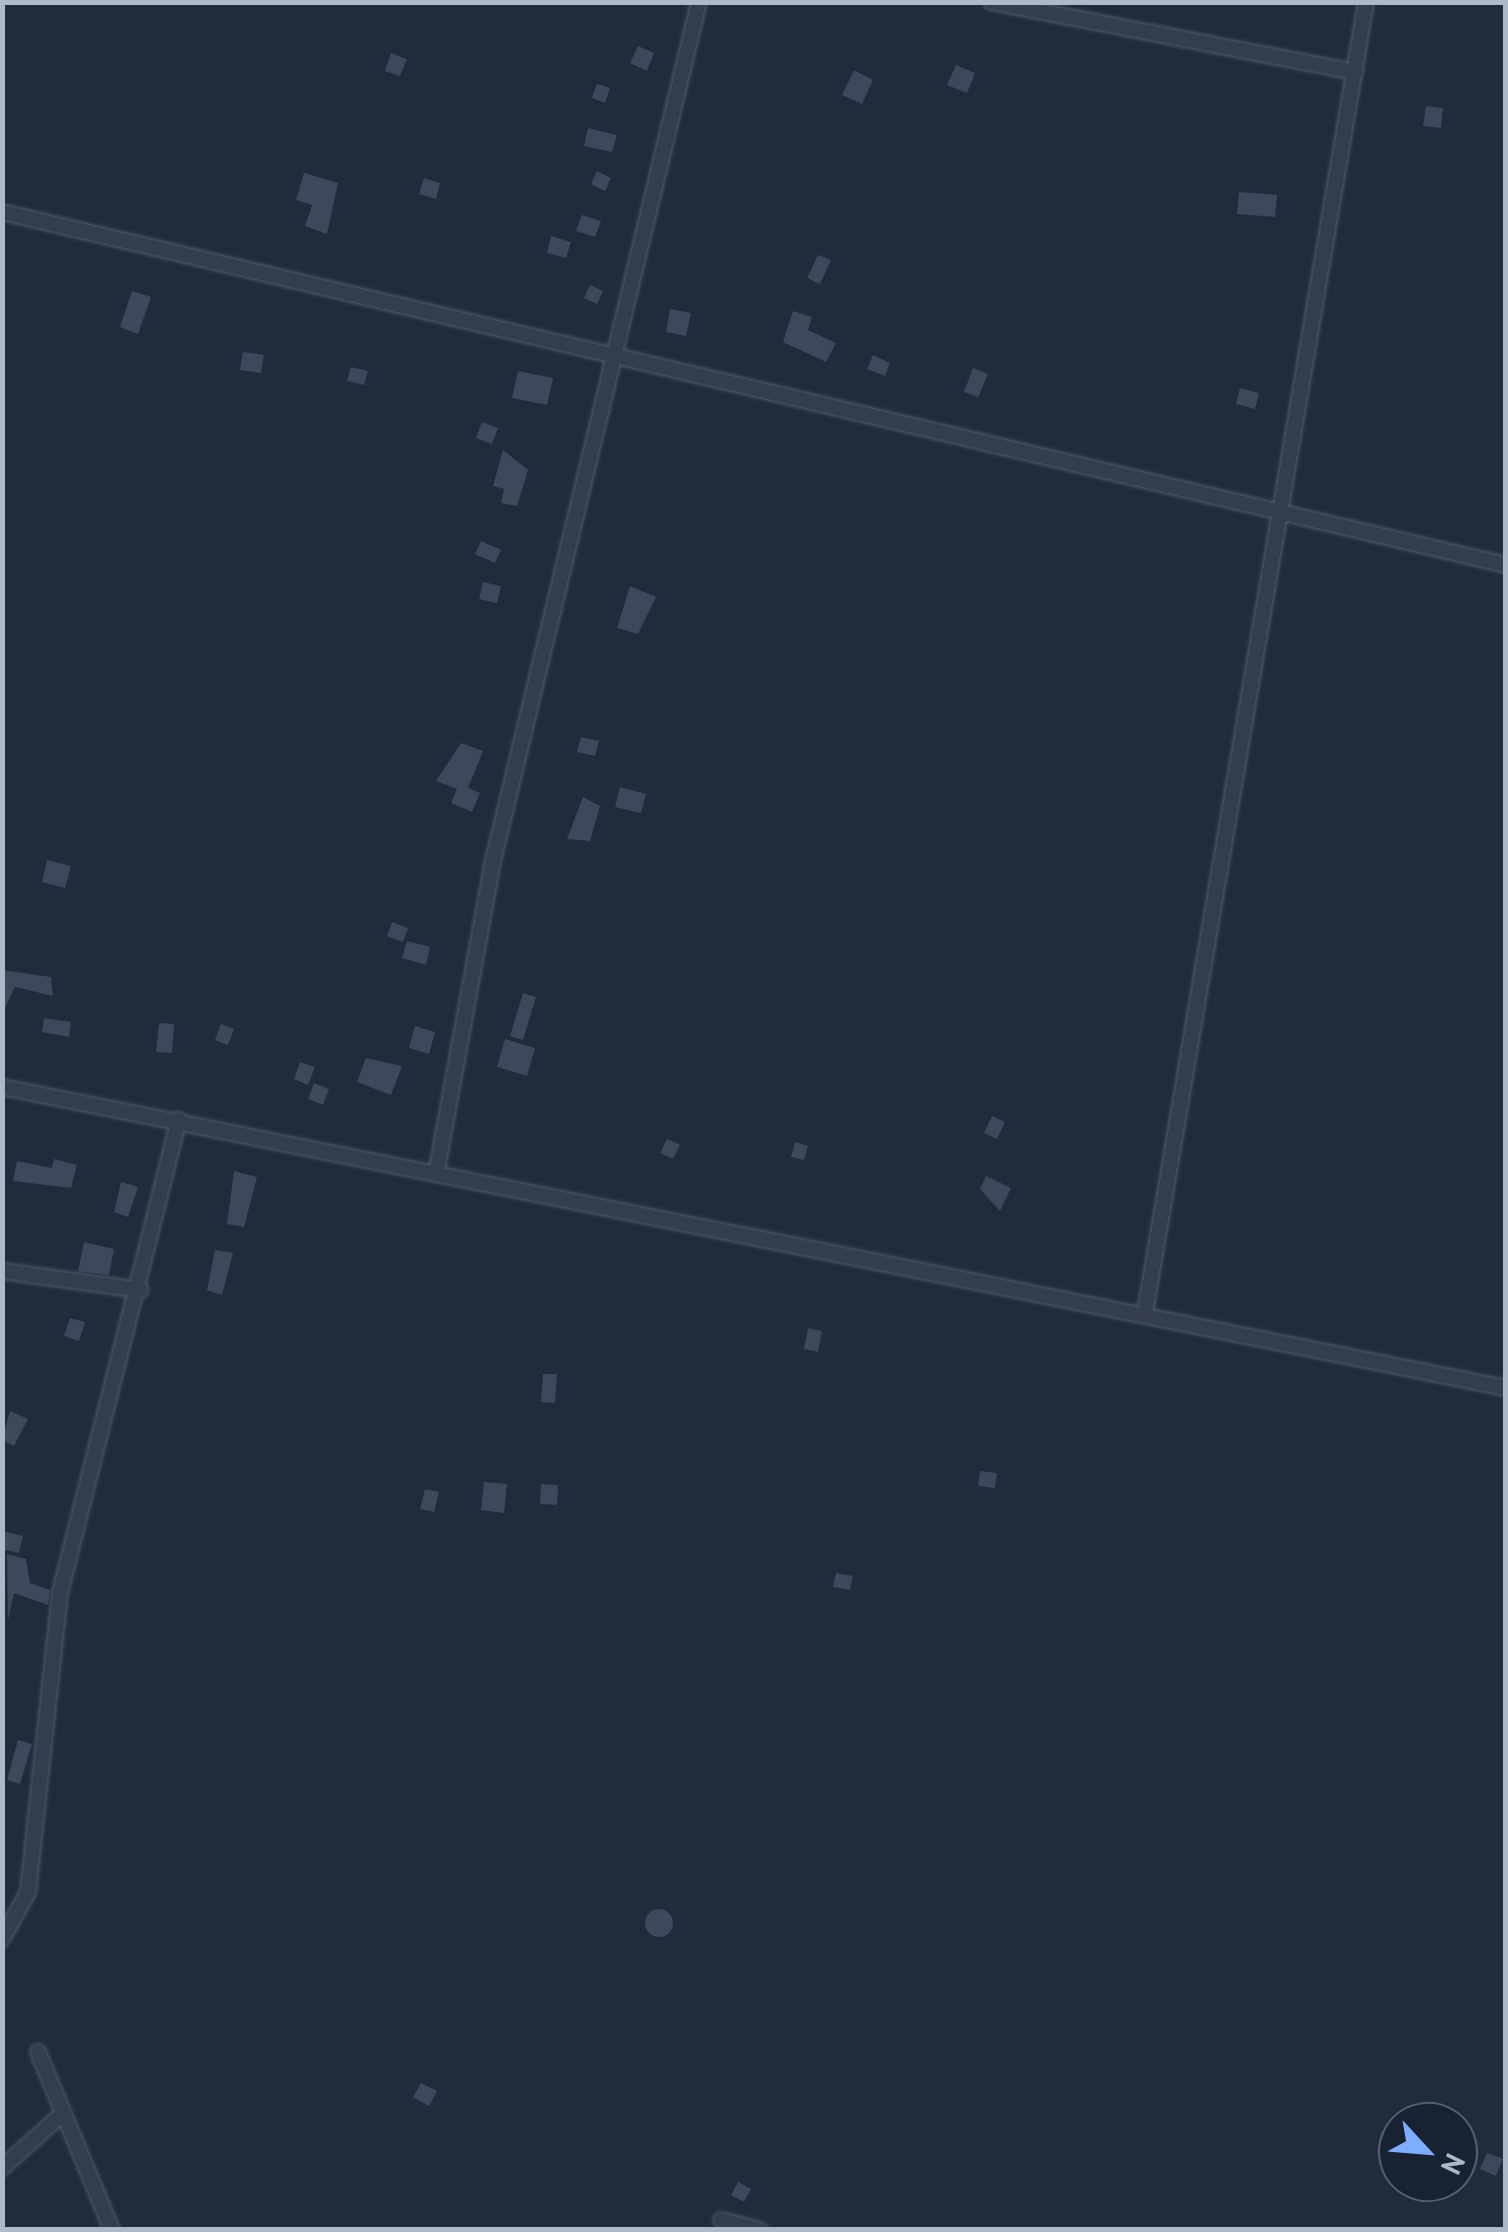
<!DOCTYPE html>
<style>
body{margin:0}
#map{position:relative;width:1508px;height:2232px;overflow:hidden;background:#202b3b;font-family:"PT Sans",sans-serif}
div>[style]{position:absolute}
.building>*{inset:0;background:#3b495b}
.round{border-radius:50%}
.roads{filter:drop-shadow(0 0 2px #4f5866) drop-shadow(0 0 2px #4f5866)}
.street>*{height:14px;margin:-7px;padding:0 7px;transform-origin:7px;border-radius:7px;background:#343d4c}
span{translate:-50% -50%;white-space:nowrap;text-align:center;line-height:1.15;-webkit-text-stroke:10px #192230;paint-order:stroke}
.frame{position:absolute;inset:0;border:5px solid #afb8c8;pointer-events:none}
.north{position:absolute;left:1378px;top:2102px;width:100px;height:100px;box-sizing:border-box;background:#192230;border:2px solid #555e6d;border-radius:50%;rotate:116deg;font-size:28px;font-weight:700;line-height:40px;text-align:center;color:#afb8c8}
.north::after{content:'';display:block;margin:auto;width:35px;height:45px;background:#7cadff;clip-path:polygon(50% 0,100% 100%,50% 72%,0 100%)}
</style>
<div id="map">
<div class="building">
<div style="clip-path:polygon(638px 46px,654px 53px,647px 71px,630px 63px)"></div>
<div style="clip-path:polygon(391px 53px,407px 59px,400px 76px,385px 71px)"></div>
<div style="clip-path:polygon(956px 65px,975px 73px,967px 93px,947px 85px)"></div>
<div style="clip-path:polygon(854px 70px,873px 80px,862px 104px,842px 95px)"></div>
<div style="clip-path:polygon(597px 84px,610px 88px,605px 103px,592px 98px)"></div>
<div style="clip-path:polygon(1426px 106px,1443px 108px,1441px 128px,1423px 126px)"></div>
<div style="clip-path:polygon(588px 128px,617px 135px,612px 152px,584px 146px)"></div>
<div style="clip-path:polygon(597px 171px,611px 178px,605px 191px,591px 184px)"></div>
<div style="clip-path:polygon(304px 173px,338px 183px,327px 234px,305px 226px,312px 205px,296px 200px)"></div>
<div style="clip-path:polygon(424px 178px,440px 183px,436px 199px,419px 194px)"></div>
<div style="clip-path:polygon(1239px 192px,1277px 195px,1275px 217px,1237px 214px)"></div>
<div style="clip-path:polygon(582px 215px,601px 221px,595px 237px,576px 231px)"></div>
<div style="clip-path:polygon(551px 236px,571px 242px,566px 258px,547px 253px)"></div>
<div style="clip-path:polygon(818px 255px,831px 260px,820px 284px,807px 278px)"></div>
<div style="clip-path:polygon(590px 285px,603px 291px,597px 304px,584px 298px)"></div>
<div style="clip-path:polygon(132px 291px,151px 297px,138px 334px,120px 327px)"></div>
<div style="clip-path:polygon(670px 309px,691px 313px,686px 336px,666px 332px)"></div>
<div style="clip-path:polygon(793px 311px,812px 317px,808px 330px,836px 343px,826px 362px,783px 342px)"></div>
<div style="clip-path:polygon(243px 352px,264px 355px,261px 373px,240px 370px)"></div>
<div style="clip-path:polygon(873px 355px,890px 363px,885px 376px,867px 369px)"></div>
<div style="clip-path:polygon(351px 367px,368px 371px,364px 385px,347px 381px)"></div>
<div style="clip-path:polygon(973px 368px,988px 374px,978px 397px,964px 392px)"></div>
<div style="clip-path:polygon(518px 371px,553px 378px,547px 405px,512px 398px)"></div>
<div style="clip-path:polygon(1240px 388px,1259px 393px,1255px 409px,1236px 404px)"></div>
<div style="clip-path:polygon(482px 422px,498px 428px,492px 444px,476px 438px)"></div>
<div style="clip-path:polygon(503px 450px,528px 470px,517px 506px,501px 503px,504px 489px,493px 486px)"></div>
<div style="clip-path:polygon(481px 541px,501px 550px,495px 563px,475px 554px)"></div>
<div style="clip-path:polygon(483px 582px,501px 586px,497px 603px,479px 599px)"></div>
<div style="clip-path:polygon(630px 586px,656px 597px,638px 634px,617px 628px)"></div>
<div style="clip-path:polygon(581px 737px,599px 741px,595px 756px,577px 752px)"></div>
<div style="clip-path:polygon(461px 743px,483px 751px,468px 788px,480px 793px,472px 812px,451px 803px,457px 789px,436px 781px)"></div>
<div style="clip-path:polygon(620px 787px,646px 794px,641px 813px,615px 807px)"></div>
<div style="clip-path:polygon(583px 797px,600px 806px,590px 841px,567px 839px)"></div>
<div style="clip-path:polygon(47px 860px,71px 866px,65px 888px,42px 882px)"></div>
<div style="clip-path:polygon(392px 922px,408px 928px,403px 942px,387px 936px)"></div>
<div style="clip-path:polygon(407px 941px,430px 947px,426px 965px,402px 958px)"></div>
<div style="clip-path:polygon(2px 970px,51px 977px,53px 996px,15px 987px,2px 1014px)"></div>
<div style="clip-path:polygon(523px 993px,536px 997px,523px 1040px,510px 1036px)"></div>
<div style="clip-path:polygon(44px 1018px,71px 1022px,69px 1037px,42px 1032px)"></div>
<div style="clip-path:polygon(159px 1023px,174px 1024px,172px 1053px,156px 1052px)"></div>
<div style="clip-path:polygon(221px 1024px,234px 1029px,228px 1045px,215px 1040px)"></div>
<div style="clip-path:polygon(415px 1026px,435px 1032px,429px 1054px,409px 1048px)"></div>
<div style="clip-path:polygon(505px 1039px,535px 1048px,527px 1076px,497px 1067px)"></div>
<div style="clip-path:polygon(366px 1058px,402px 1066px,391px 1095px,357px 1082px)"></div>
<div style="clip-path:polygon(300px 1062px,315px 1067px,308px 1085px,294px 1079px)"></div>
<div style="clip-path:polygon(314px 1083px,329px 1089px,323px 1105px,308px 1099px)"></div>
<div style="clip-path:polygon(992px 1116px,1005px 1122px,997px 1139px,984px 1133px)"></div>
<div style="clip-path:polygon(667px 1139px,680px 1145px,673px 1159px,660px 1153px)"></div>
<div style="clip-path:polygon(795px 1142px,808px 1146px,804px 1160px,791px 1157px)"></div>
<div style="clip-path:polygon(54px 1159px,77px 1165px,71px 1188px,13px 1181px,17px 1161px,52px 1168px)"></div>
<div style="clip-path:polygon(234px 1171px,257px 1177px,244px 1227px,227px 1224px)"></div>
<div style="clip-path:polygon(986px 1176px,1011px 1188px,1000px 1211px,980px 1189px)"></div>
<div style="clip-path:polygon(121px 1182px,138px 1187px,128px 1217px,114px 1212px)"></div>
<div style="clip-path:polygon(84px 1242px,114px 1249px,109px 1275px,78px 1271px)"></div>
<div style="clip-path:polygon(215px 1250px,233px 1253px,222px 1295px,207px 1290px)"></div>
<div style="clip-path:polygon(70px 1318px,85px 1322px,79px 1341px,64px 1336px)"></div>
<div style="clip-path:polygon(808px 1328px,822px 1331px,818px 1352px,804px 1349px)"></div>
<div style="clip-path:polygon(543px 1374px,557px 1374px,555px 1403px,541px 1402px)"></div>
<div style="clip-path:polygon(10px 1411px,28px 1419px,14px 1446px,2px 1440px)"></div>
<div style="clip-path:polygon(980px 1471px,997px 1473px,995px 1488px,978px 1486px)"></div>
<div style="clip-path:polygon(484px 1482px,507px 1484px,504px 1513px,481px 1510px)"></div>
<div style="clip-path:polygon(541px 1484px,558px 1485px,557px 1505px,540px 1504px)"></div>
<div style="clip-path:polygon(425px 1489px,439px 1492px,434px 1512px,420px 1509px)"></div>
<div style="clip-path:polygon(2px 1531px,23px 1536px,19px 1553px,2px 1549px)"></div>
<div style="clip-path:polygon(7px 1554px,26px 1559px,30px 1583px,50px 1590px,48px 1605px,14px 1593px,8px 1620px)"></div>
<div style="clip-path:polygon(836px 1573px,853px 1576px,850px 1590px,833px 1587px)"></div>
<div style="clip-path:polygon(18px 1740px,32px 1744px,20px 1784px,7px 1780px)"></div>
<div class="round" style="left:645px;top:1909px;width:28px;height:28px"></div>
<div style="clip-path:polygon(421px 2083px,437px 2091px,429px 2106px,413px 2097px)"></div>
<div style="clip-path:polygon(1487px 2153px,1503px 2159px,1496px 2176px,1480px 2169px)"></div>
<div style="clip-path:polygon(738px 2182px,751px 2189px,744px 2202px,731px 2195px)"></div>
</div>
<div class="roads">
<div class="street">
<div style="left:991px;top:2px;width:371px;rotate:10.9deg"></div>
<div style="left:2px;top:212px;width:1545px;rotate:13.21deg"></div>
<div style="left:2px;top:1087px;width:1534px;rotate:11.32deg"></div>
<div style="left:437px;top:1169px;width:313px;rotate:-79.7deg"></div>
<div style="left:493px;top:861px;width:883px;rotate:-76.51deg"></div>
<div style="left:2px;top:1271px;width:140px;rotate:7.8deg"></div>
<div style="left:1145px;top:1313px;width:1329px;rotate:-80.43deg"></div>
<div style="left:2px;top:1939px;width:54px;rotate:-61deg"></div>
<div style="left:28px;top:1892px;width:301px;rotate:-83.9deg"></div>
<div style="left:60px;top:1593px;width:488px;rotate:-75.9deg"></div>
<div style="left:38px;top:2052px;width:193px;rotate:67.4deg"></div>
<div style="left:2px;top:2168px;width:82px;rotate:-42deg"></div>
<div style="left:721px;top:2220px;width:40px;rotate:14.4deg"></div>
</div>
</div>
<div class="frame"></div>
<div class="north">N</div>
</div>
